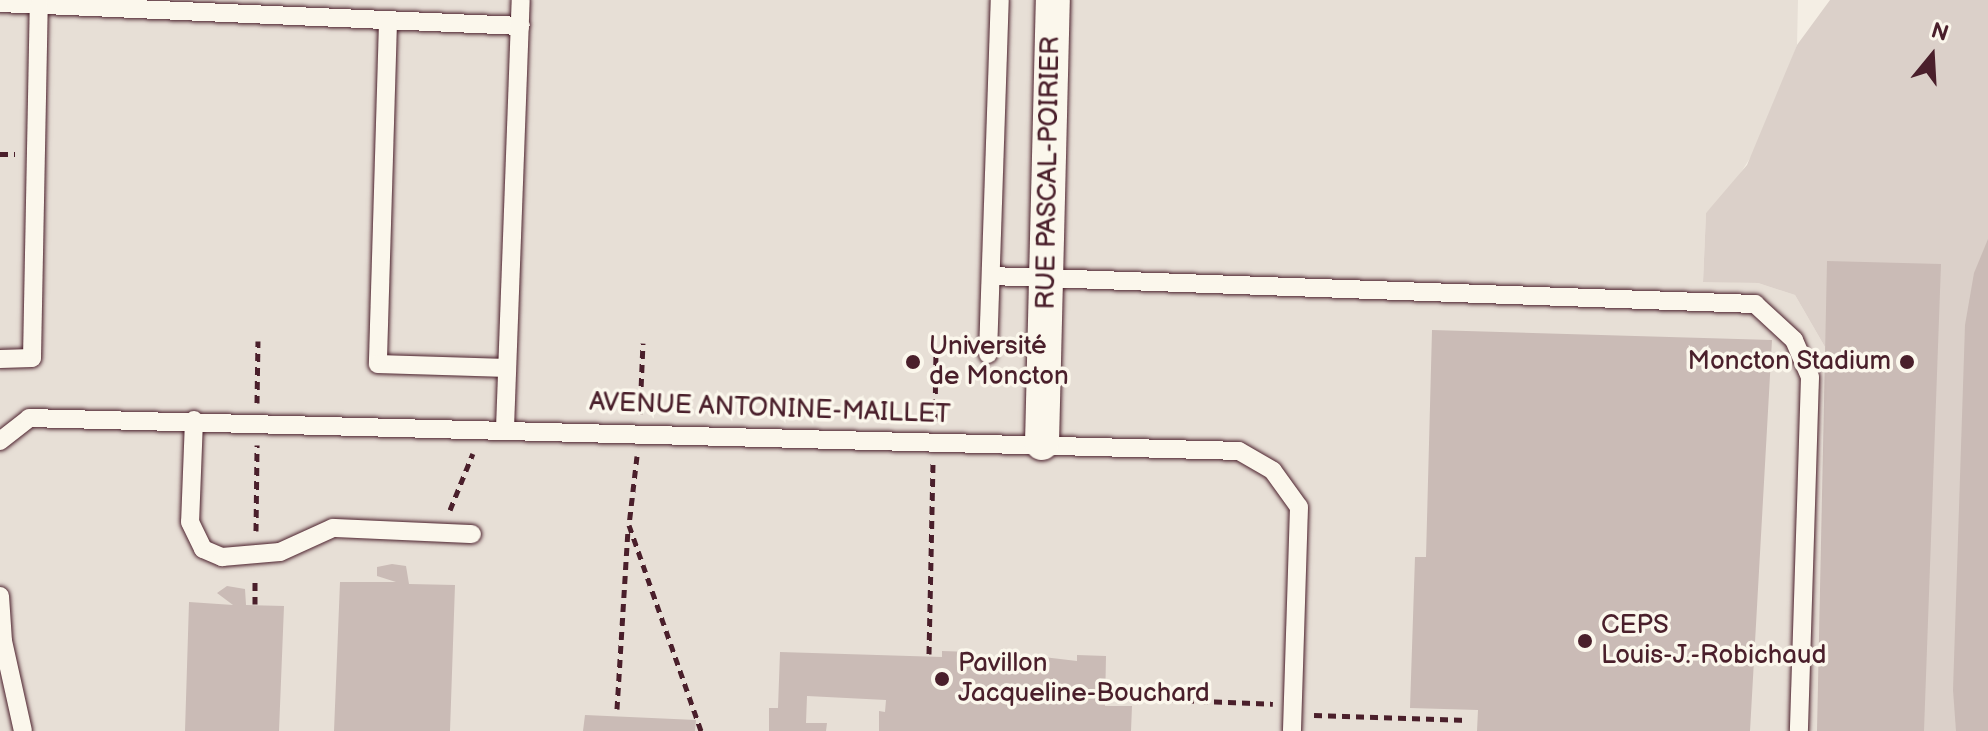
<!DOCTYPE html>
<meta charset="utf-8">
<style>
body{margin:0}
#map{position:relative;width:1988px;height:731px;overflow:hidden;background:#f4eee4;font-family:"Balsamiq Sans",sans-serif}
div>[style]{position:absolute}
.built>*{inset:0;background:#e7dfd6}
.green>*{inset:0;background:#dbd0c9}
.building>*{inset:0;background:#cabbb6}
.path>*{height:5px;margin-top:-2.5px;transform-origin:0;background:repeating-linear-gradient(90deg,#4a1f2b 0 8px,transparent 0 14px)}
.roads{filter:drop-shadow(0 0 2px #4a1f2b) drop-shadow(0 0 2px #4a1f2b)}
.lane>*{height:18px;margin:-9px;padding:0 9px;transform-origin:9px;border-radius:9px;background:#fbf7ec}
.street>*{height:34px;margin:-17px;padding:0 17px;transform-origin:17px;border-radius:17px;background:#fbf7ec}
.dots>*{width:22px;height:22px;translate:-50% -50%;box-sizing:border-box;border:4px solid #fbf7ec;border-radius:50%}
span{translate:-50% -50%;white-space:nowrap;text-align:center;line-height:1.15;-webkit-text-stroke:7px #fbf7ec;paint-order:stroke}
.street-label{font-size:26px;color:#4a1f2b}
.poi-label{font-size:26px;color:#4a1f2b}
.left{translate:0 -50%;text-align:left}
.right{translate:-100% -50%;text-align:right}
.north{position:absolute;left:1892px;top:16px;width:80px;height:80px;-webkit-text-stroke:6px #fbf7ec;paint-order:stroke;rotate:18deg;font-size:22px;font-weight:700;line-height:32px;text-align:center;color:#4a1f2b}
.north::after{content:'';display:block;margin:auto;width:28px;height:36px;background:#4a1f2b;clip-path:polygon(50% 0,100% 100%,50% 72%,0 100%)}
</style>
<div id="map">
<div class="built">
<div style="clip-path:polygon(0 0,1798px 0,1797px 45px,1759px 144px,1733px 185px,1706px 213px,1703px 281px,1758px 283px,1795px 295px,1825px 347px,1820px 731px,0 731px)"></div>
</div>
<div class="green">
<div style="clip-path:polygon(1830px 0,1988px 0,1988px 731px,1820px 731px,1825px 347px,1795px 295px,1758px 283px,1703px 282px,1706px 213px,1747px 165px,1797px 45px)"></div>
</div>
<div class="building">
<div style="clip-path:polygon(1988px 239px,1988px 731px,1956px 731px,1953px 690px,1965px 325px,1974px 273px)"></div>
<div style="clip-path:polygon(1827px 261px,1941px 264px,1924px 731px,1817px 731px)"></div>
<div style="clip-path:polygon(1432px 330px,1772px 340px,1750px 731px,1477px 731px,1478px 710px,1410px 708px,1415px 557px,1426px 557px)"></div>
<div style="clip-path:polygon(392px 564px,406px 566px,409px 584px,455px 585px,450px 731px,334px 731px,340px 582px,396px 582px,377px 576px,377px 567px)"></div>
<div style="clip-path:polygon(227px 586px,245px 589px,246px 605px,284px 606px,279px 731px,185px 731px,189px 602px,233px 605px,217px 593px)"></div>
<div style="clip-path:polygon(942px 651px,972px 652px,972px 658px,1009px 659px,1010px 653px,1077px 661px,1077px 655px,1106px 656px,1105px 706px,1132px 706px,1131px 731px,879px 731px,879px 711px,885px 712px,886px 700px,807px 696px,806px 723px,827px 723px,826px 731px,769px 731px,769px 708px,778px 708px,780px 652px,942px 657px)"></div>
<div style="clip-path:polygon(585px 715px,696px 720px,695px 731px,583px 731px)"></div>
</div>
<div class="path">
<div style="left:0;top:154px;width:15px"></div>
<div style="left:257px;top:403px;width:62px;rotate:-89.1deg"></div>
<div style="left:640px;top:414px;width:71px;rotate:-87.6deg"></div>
<div style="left:935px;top:421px;width:68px;rotate:-89.2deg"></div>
<div style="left:637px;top:456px;width:69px;rotate:96.6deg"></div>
<div style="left:629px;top:525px;width:218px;rotate:70.7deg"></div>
<div style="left:450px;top:510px;width:61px;rotate:-68deg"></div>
<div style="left:256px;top:531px;width:86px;rotate:-89.3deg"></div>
<div style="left:255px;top:604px;width:27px;rotate:-90deg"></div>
<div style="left:929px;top:654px;width:191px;rotate:-88.8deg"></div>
<div style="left:1102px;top:697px;width:171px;rotate:2.3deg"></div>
<div style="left:617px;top:709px;width:179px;rotate:-86.5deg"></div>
<div style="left:1314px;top:715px;width:154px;rotate:1.9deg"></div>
</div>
<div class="roads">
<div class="lane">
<div style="left:0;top:3px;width:521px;rotate:2.53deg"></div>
<div style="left:388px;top:22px;width:342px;rotate:91.7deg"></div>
<div style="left:378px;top:364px;width:129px;rotate:1.8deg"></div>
<div style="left:991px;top:276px;width:765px;rotate:2.1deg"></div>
<div style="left:1755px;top:304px;width:53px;rotate:42.7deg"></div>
<div style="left:1794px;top:340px;width:40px;rotate:66.6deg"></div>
<div style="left:1810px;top:377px;width:354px;rotate:91.8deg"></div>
<div style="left:988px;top:354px;width:354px;rotate:-88.1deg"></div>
<div style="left:0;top:359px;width:32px;rotate:-2deg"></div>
<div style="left:32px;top:358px;width:351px;rotate:-88.9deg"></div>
<div style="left:194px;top:420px;width:102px;rotate:92.2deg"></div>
<div style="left:190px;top:522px;width:30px;rotate:64deg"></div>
<div style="left:203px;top:549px;width:21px;rotate:23deg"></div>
<div style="left:222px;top:557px;width:58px;rotate:-4.9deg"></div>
<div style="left:280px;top:552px;width:58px;rotate:-24.4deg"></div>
<div style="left:333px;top:528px;width:139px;rotate:2.5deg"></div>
<div style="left:505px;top:428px;width:428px;rotate:-87.9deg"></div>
<div style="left:0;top:441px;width:37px;rotate:-38deg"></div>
<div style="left:29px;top:418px;width:1210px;rotate:1.56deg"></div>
<div style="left:1239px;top:451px;width:39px;rotate:30deg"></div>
<div style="left:1273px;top:471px;width:44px;rotate:54.2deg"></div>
<div style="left:1299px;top:507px;width:224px;rotate:91.8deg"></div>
<div style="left:0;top:596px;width:45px;rotate:86.2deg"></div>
<div style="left:3px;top:641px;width:92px;rotate:77.5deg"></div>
</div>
<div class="street">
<div style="left:1042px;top:443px;width:443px;rotate:-88.6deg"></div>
</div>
</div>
<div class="dots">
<div style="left:913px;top:362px;background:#4a1f2b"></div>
<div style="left:1907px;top:362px;background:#4a1f2b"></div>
<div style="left:1585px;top:641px;background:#4a1f2b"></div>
<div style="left:942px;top:679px;background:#4a1f2b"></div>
</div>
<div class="street-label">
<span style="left:1049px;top:173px;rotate:-89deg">RUE PASCAL-POIRIER</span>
<span style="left:770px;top:409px;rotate:2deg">AVENUE ANTONINE-MAILLET</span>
</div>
<div class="poi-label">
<span class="left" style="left:929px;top:362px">Université<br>de Moncton</span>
<span class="right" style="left:1891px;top:362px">Moncton Stadium</span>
<span class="left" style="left:1601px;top:641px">CEPS<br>Louis-J.-Robichaud</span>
<span class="left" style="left:958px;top:679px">Pavillon<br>Jacqueline-Bouchard</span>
</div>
<div class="north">N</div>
</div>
